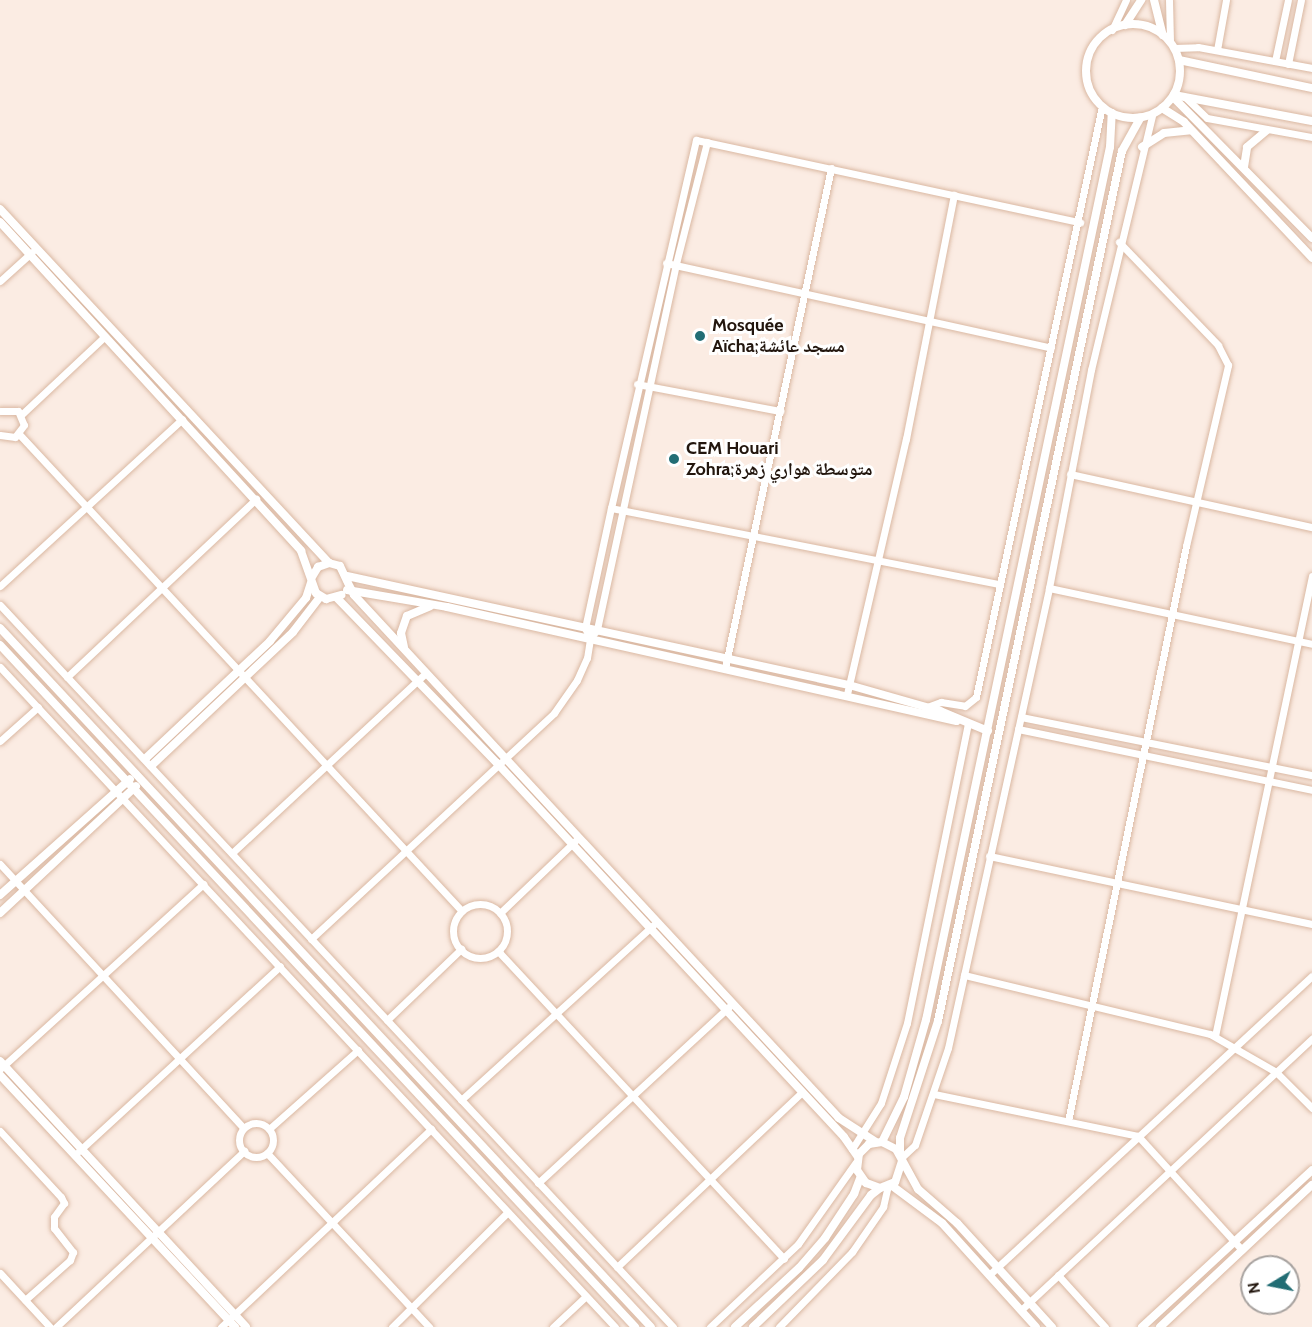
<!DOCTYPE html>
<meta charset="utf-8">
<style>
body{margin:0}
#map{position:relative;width:1312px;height:1327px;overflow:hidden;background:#fbece3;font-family:Cabin,"Noto Naskh Arabic",sans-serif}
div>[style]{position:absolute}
.roads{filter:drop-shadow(0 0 2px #dab8a2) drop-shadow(0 0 2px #dab8a2)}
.minor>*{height:7px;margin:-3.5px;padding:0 3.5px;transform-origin:3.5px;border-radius:3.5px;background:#fff}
.minor>.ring{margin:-3.5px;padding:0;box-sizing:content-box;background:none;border:7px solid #fff;border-radius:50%}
.tertiary>*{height:8px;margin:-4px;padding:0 4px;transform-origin:4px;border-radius:4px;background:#fff}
.tertiary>.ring{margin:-4px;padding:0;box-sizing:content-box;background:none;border:8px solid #fff;border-radius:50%}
.dots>*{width:16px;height:16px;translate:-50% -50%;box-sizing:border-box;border:3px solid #fff;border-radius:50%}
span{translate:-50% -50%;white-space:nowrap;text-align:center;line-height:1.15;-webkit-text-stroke:6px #fff;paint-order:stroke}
.poi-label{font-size:18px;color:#22160e;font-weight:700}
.left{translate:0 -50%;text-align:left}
.north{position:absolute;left:1240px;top:1255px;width:60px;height:60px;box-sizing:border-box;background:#fff;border:2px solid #a7a29f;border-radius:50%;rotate:260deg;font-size:16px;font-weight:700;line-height:24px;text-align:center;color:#22160e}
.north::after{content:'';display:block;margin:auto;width:21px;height:27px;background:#226d74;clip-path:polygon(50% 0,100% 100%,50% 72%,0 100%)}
</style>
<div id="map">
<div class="roads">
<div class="minor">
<div style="left:1169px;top:0;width:42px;rotate:88.6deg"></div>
<div style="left:1112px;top:30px;width:33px;rotate:-65deg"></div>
<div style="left:1174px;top:48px;width:24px;rotate:-2deg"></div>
<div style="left:1198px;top:47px;width:116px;rotate:10.4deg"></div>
<div style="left:1217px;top:50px;width:51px;rotate:-79.8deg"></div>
<div style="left:1275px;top:61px;width:62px;rotate:-78deg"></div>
<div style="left:1288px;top:64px;width:65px;rotate:-78.5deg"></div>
<div style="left:1185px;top:97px;width:30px;rotate:44deg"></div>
<div style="left:1207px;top:118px;width:107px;rotate:10.3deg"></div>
<div style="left:707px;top:142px;width:126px;rotate:104.3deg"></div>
<div style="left:676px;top:264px;width:374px;rotate:102.2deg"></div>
<div style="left:597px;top:630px;width:11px;rotate:131deg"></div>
<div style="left:590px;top:638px;width:11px;rotate:-117deg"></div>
<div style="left:585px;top:628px;width:123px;rotate:-77.8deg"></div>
<div style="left:611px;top:508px;width:378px;rotate:-77deg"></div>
<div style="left:696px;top:140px;width:393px;rotate:12.1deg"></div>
<div style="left:666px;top:263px;width:394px;rotate:12.4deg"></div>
<div style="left:0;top:281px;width:43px;rotate:-42.2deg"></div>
<div style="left:637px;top:384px;width:146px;rotate:10.7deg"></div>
<div style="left:0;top:411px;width:18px"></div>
<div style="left:18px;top:411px;width:15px;rotate:67deg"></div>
<div style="left:24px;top:425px;width:15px;rotate:127deg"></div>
<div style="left:15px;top:437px;width:15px;rotate:-172deg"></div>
<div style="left:21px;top:415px;width:115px;rotate:-43.2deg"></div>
<div style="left:19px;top:434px;width:651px;rotate:47.12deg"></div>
<div style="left:1070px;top:474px;width:248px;rotate:12.4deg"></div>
<div style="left:611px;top:508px;width:396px;rotate:11.1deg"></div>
<div style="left:0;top:586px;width:247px;rotate:-42.5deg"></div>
<div style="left:1049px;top:588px;width:269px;rotate:12deg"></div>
<div style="left:0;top:605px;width:987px;rotate:47.01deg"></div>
<div style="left:0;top:667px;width:902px;rotate:47.02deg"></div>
<div style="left:725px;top:668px;width:511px;rotate:-78.03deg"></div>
<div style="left:67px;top:677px;width:260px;rotate:-43.3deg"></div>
<div style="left:847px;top:694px;width:262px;rotate:-77deg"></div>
<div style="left:906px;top:439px;width:249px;rotate:-78.9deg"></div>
<div style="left:927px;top:707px;width:15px;rotate:-20deg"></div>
<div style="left:941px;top:702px;width:24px;rotate:9deg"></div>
<div style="left:965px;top:706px;width:14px;rotate:-39deg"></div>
<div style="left:976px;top:697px;width:604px;rotate:-77.96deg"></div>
<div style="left:1021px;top:717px;width:297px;rotate:11.3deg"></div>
<div style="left:1018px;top:729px;width:300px;rotate:11.7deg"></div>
<div style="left:0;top:741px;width:51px;rotate:-41.8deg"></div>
<div style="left:232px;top:853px;width:265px;rotate:-42.9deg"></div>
<div style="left:989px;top:856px;width:330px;rotate:11.9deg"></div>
<div style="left:0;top:864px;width:359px;rotate:47.3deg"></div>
<div class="ring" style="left:453px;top:904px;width:47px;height:47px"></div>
<div style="left:500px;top:913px;width:104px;rotate:-43.8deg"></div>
<div style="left:311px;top:939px;width:332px;rotate:-42.9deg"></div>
<div style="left:554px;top:713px;width:40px;rotate:-55.1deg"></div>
<div style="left:577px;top:680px;width:24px;rotate:-66deg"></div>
<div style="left:587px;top:658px;width:20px;rotate:-81deg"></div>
<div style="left:498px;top:951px;width:420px;rotate:47.1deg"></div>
<div style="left:964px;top:975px;width:253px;rotate:13.5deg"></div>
<div style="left:1210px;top:1034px;width:76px;rotate:29.9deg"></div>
<div style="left:1276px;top:1072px;width:51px;rotate:45deg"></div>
<div style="left:387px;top:1020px;width:103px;rotate:-43.8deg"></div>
<div style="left:1215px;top:1036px;width:470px;rotate:-78.1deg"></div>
<div style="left:0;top:1069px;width:275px;rotate:-42.3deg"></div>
<div style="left:934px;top:1094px;width:208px;rotate:11.6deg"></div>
<div style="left:1138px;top:1136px;width:154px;rotate:47.6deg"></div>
<div style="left:461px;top:1100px;width:260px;rotate:-42.3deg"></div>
<div style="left:1068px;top:1121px;width:587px;rotate:-78.4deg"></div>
<div style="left:1186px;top:546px;width:186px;rotate:-76.9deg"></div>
<div style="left:1228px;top:365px;width:22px;rotate:-117deg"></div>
<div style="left:1218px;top:345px;width:143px;rotate:-133.9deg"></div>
<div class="ring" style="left:239px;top:1123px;width:27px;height:27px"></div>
<div style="left:269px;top:1129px;width:119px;rotate:-41.6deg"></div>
<div style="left:0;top:1131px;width:90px;rotate:47.3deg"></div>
<div style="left:61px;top:1197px;width:7px;rotate:63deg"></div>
<div style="left:64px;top:1203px;width:17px;rotate:126deg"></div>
<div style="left:54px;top:1217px;width:11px;rotate:90deg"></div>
<div style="left:54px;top:1228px;width:31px;rotate:52deg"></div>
<div style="left:73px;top:1252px;width:9px;rotate:111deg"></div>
<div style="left:70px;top:1260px;width:60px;rotate:138.4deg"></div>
<div style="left:852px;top:1149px;width:54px;rotate:-57.8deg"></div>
<div style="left:881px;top:1103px;width:84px;rotate:-72deg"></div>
<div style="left:907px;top:1023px;width:305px;rotate:-78.5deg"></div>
<div style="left:79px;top:1151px;width:273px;rotate:-42.6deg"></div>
<div style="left:267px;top:1153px;width:238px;rotate:47deg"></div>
<div style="left:901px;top:1158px;width:19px;rotate:-43deg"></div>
<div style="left:915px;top:1145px;width:102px;rotate:-71.2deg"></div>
<div style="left:948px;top:1048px;width:471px;rotate:-77.6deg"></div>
<div style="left:1049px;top:588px;width:222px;rotate:-79.1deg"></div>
<div style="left:1091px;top:370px;width:262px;rotate:-76.5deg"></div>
<div style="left:538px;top:1183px;width:260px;rotate:-42.7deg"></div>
<div style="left:617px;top:1267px;width:255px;rotate:-43.4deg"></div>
<div style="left:0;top:1273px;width:74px;rotate:47.2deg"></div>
<div style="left:989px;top:1275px;width:440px;rotate:-42.8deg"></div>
<div style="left:1058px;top:1275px;width:70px;rotate:47.9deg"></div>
<div style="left:1021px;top:1310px;width:398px;rotate:-43deg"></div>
<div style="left:56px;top:1327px;width:258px;rotate:-43.1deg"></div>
<div style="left:221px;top:1327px;width:289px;rotate:-43.3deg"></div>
<div style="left:392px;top:1327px;width:163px;rotate:-44.8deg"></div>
<div style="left:553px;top:1327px;width:45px;rotate:-43.2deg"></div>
<div style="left:710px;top:1327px;width:121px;rotate:-43.3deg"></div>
<div style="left:798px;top:1244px;width:100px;rotate:-54.7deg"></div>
<div style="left:779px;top:1327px;width:105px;rotate:-45.8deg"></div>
<div style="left:852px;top:1252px;width:55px;rotate:-55.4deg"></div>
<div style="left:883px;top:1207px;width:22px;rotate:-77deg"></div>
</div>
<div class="tertiary">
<div style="left:1154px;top:0;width:36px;rotate:76deg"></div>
<div class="ring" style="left:1086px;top:24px;width:86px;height:86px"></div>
<div style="left:1125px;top:25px;width:30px;rotate:-57deg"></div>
<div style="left:1179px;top:60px;width:136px;rotate:11.9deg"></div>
<div style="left:1174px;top:95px;width:140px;rotate:10.7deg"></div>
<div style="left:1173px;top:97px;width:198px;rotate:45.4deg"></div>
<div style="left:1162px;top:108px;width:26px;rotate:32deg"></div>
<div style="left:1184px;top:122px;width:187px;rotate:46.7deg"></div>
<div style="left:1142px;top:147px;width:26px;rotate:-32deg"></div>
<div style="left:1164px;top:133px;width:27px;rotate:-6deg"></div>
<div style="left:1244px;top:167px;width:20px;rotate:-81deg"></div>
<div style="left:1247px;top:147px;width:26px;rotate:-40deg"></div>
<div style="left:0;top:209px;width:483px;rotate:47.1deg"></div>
<div style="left:0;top:222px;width:446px;rotate:47.5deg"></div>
<div style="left:301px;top:551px;width:45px;rotate:70.3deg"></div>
<div style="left:316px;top:593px;width:12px;rotate:31deg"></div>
<div style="left:326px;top:599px;width:16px;rotate:-15deg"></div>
<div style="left:347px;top:576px;width:514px;rotate:12.25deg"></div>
<div style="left:849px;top:685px;width:95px;rotate:15.9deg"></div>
<div style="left:940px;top:711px;width:52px;rotate:22.6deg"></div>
<div style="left:312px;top:577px;width:12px;rotate:-59deg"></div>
<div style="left:318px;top:567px;width:12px;rotate:-20deg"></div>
<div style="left:329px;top:563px;width:11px;rotate:15deg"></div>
<div style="left:340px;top:566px;width:17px;rotate:65deg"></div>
<div style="left:348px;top:583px;width:13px;rotate:63deg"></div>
<div style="left:354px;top:595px;width:713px;rotate:47.16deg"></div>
<div style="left:839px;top:1118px;width:44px;rotate:33deg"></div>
<div style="left:347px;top:590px;width:101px;rotate:9.6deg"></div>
<div style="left:447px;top:607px;width:522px;rotate:12.62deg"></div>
<div style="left:337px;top:598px;width:230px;rotate:45.9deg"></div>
<div style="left:497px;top:763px;width:510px;rotate:47.14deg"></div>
<div style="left:844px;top:1137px;width:24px;rotate:55deg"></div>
<div style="left:0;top:628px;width:955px;rotate:47.04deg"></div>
<div style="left:0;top:645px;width:932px;rotate:47.04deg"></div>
<div style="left:404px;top:647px;width:14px;rotate:-102deg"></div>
<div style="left:401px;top:633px;width:18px;rotate:-71deg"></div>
<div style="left:407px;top:616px;width:25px;rotate:-23deg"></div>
<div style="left:145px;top:759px;width:172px;rotate:-43.3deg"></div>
<div style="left:270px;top:641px;width:56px;rotate:-50.1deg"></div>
<div style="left:306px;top:598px;width:16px;rotate:-72deg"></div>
<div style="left:151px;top:766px;width:195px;rotate:-43.3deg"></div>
<div style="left:293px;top:632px;width:44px;rotate:-52.4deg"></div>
<div style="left:0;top:895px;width:174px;rotate:-41.7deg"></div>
<div style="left:0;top:913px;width:186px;rotate:-43deg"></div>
<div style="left:0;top:1061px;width:362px;rotate:47.2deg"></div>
<div style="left:0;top:1075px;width:345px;rotate:47deg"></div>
<div style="left:882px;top:1142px;width:50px;rotate:-63.9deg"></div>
<div style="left:904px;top:1097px;width:80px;rotate:-74.1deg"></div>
<div style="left:926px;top:1020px;width:892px;rotate:-78.1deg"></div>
<div style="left:1110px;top:147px;width:34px;rotate:-87deg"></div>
<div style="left:900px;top:1154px;width:16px;rotate:-90deg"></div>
<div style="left:900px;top:1138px;width:123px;rotate:-72deg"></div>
<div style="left:938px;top:1021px;width:889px;rotate:-78.06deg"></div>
<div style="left:1122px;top:151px;width:38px;rotate:-61deg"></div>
<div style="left:902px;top:1161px;width:22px;rotate:108deg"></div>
<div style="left:895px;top:1182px;width:16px;rotate:158deg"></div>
<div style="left:880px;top:1188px;width:15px;rotate:-160deg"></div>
<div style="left:866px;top:1183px;width:16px;rotate:-125deg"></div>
<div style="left:857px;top:1170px;width:16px;rotate:-83deg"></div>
<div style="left:859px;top:1154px;width:14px;rotate:-45deg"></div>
<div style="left:869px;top:1144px;width:13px;rotate:-9deg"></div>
<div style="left:882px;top:1142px;width:16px;rotate:27deg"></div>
<div style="left:896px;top:1149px;width:46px;rotate:61.2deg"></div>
<div style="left:918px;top:1189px;width:52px;rotate:41.1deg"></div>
<div style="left:957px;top:1223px;width:141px;rotate:47.6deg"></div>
<div style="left:891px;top:1185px;width:64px;rotate:36.7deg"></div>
<div style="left:942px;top:1223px;width:140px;rotate:47.9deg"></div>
<div style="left:735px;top:1327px;width:87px;rotate:-42.7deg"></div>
<div style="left:799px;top:1268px;width:40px;rotate:-49deg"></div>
<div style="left:825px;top:1238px;width:53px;rotate:-56.6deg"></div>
<div style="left:854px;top:1194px;width:17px;rotate:-69deg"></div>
<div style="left:753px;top:1327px;width:97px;rotate:-43.7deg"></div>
<div style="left:823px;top:1260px;width:81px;rotate:-53.6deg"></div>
<div style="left:871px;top:1195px;width:11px;rotate:-38deg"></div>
<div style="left:1142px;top:1327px;width:231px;rotate:-42.7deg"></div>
<div style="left:1160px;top:1327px;width:208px;rotate:-43.1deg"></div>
</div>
</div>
<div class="dots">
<div style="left:700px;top:336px;background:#226d74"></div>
<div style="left:674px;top:459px;background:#226d74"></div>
</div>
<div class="poi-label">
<span class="left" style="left:712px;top:336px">Mosquée<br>Aïcha;مسجد عائشة</span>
<span class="left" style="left:686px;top:459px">CEM Houari<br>Zohra;متوسطة هواري زهرة</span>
</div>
<div class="north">N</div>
</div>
